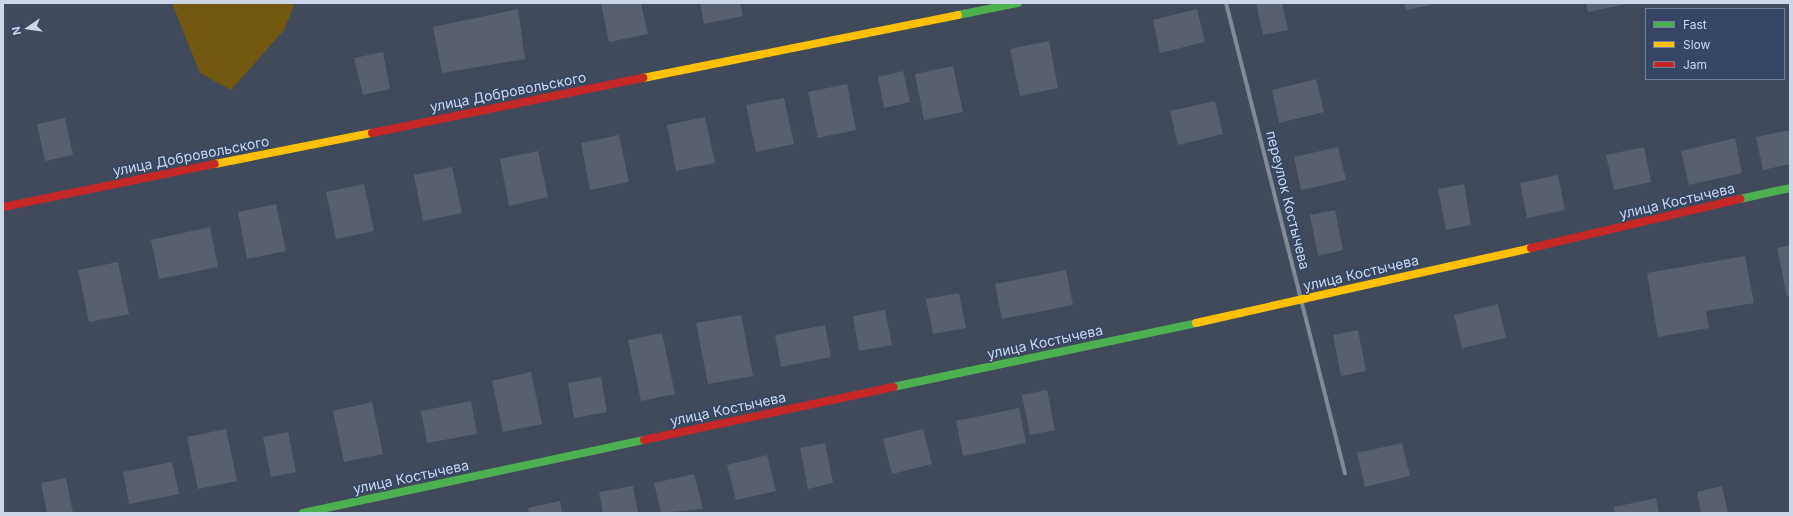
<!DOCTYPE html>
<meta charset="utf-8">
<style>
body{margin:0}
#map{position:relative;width:1793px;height:516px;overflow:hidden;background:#404a5a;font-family:Inter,sans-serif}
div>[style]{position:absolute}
.green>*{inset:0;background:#73580f}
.building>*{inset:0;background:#585f6e}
.street>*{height:4px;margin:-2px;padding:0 2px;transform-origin:2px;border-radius:2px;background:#818996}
.fast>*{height:8px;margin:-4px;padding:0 4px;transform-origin:4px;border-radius:4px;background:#4caf50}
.slow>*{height:8px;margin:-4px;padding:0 4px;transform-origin:4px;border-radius:4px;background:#ffc107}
.jam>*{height:8px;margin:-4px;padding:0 4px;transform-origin:4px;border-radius:4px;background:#c62828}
span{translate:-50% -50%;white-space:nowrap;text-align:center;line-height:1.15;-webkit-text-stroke:3px #364665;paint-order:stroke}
.street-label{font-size:14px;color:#ccd6e9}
.frame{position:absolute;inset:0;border:4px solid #ccd6e9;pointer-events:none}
.legend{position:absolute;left:1645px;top:8px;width:140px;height:72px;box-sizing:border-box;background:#364665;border:1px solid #72809a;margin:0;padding:5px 7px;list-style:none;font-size:12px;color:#ccd6e9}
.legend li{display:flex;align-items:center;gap:8px;height:20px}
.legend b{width:20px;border:1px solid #72809a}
.north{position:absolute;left:8px;top:8px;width:40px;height:40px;-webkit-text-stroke:3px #364665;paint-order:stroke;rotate:257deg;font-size:11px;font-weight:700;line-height:16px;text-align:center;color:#ccd6e9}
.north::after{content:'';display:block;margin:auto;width:14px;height:18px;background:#ccd6e9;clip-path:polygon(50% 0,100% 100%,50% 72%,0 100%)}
</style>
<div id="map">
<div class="green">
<div style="clip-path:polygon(172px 3px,295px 3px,284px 30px,231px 90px,200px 73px)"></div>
</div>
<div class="building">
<div style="clip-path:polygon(601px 3px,641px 3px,648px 34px,609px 42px)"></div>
<div style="clip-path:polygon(700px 3px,740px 3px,743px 16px,704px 24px)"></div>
<div style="clip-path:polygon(1256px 3px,1282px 3px,1288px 30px,1263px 35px)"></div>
<div style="clip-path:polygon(1404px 3px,1431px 3px,1431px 5px,1406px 10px)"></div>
<div style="clip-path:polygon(1586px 3px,1627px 3px,1627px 4px,1588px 12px)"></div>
<div style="clip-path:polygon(518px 9px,525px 59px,442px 73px,433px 27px)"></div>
<div style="clip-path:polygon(1197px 9px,1205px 42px,1160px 53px,1153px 20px)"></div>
<div style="clip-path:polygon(1049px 41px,1058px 88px,1020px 96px,1010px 49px)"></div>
<div style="clip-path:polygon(383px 52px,390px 89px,363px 95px,354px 58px)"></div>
<div style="clip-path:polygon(953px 66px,963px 112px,924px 120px,915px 74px)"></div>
<div style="clip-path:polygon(903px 71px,910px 102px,884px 108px,878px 77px)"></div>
<div style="clip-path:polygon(1316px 79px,1324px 112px,1279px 123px,1272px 90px)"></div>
<div style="clip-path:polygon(847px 84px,856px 130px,818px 138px,808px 92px)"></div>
<div style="clip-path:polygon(784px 98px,794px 144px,756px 152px,746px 105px)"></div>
<div style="clip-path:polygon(1215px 101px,1223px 134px,1178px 145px,1170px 111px)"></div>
<div style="clip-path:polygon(705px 117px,715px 163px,676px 171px,667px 125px)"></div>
<div style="clip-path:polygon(65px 118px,73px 155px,45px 161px,37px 124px)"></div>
<div style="clip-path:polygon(1790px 130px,1790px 164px,1763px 170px,1756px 137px)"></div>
<div style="clip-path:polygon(619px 135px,629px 182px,590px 190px,581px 143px)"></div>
<div style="clip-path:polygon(1735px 138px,1742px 173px,1689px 185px,1681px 151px)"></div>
<div style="clip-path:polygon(1338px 147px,1346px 180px,1301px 190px,1294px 157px)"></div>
<div style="clip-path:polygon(1644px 147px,1651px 182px,1614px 190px,1606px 155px)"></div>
<div style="clip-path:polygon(538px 151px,548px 197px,509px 206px,500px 159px)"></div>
<div style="clip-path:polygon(452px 167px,462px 213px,423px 221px,414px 175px)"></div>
<div style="clip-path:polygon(1558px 175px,1565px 210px,1527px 218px,1520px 183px)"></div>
<div style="clip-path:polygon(364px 184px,374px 231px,336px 239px,326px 192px)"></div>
<div style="clip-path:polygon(1464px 184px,1471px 225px,1446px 230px,1438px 189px)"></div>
<div style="clip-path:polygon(276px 204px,286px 251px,247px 259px,238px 212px)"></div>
<div style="clip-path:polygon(1335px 210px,1343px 250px,1318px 256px,1310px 215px)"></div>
<div style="clip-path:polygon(210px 227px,218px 267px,159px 279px,151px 240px)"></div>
<div style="clip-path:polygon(1790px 245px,1790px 296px,1787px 297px,1777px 248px)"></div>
<div style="clip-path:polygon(1745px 256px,1754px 303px,1706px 311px,1709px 328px,1658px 337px,1647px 273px)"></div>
<div style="clip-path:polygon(118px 262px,129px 314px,89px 322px,78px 270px)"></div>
<div style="clip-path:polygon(1066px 270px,1073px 305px,1002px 319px,995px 284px)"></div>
<div style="clip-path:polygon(959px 293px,966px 328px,933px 334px,926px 299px)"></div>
<div style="clip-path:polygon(1498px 304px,1506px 338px,1462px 348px,1454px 315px)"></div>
<div style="clip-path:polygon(885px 310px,892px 345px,859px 351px,853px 316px)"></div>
<div style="clip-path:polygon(741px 315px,753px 376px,708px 384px,696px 323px)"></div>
<div style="clip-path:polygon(825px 325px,831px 357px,781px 367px,775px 335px)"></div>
<div style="clip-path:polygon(1358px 330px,1366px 371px,1341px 376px,1333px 335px)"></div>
<div style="clip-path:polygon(662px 333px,675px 394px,641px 401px,628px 340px)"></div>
<div style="clip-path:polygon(531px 372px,542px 424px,503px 432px,492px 381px)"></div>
<div style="clip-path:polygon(601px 377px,607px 412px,574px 418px,568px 383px)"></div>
<div style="clip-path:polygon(1047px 390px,1055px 430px,1030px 435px,1022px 395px)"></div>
<div style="clip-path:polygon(471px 401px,477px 434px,427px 443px,421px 411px)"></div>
<div style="clip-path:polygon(372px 402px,383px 454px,344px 462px,333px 411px)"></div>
<div style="clip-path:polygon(1019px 408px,1026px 443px,963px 456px,956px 421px)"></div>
<div style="clip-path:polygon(226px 429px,237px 481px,198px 489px,187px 437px)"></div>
<div style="clip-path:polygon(923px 429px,932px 464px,892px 474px,883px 439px)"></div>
<div style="clip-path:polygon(288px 432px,296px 472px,271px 477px,263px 437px)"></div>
<div style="clip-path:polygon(825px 443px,833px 483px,808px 489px,800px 448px)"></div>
<div style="clip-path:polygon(1402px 443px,1410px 476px,1365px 487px,1357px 453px)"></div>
<div style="clip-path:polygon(767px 455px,776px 491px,736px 500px,727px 465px)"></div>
<div style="clip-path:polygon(172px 462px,179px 494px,129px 504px,123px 472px)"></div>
<div style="clip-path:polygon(694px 474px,703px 509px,661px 513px,654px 483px)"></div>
<div style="clip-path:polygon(66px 478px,73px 513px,47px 513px,41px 483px)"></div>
<div style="clip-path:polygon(633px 486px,638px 513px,603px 513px,599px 492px)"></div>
<div style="clip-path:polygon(1722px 486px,1728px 513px,1701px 513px,1697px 492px)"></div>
<div style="clip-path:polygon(1656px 498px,1659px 513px,1615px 513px,1614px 507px)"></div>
<div style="clip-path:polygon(560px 501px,562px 513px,529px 513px,528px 508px)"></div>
</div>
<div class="street">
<div style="left:1226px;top:3px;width:485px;rotate:75.8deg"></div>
</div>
<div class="fast">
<div style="left:958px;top:15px;width:61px;rotate:-11.3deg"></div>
<div style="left:1740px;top:199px;width:51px;rotate:-12.4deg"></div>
<div style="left:893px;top:387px;width:310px;rotate:-11.9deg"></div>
<div style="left:303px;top:513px;width:349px;rotate:-12.1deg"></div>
</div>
<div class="slow">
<div style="left:643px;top:78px;width:321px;rotate:-11.3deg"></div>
<div style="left:215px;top:164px;width:160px;rotate:-11.2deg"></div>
<div style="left:1196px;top:323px;width:343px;rotate:-12.6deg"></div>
</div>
<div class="jam">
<div style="left:372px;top:133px;width:277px;rotate:-11.5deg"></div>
<div style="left:3px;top:207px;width:216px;rotate:-11.5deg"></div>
<div style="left:1531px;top:248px;width:215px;rotate:-13.2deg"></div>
<div style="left:644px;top:440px;width:255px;rotate:-12deg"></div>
</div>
<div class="street-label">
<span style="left:508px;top:92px;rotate:-11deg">улица Добровольского</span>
<span style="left:191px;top:156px;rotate:-11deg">улица Добровольского</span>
<span style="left:1288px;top:200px;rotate:76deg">переулок Костычева</span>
<span style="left:1677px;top:201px;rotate:-13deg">улица Костычева</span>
<span style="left:1361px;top:273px;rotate:-13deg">улица Костычева</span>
<span style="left:1045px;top:342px;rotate:-12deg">улица Костычева</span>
<span style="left:728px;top:409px;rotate:-12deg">улица Костычева</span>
<span style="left:411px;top:477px;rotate:-12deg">улица Костычева</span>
</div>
<div class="frame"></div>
<ul class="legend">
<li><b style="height:5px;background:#4caf50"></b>Fast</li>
<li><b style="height:5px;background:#ffc107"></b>Slow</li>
<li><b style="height:5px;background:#c62828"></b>Jam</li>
</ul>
<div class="north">N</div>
</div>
